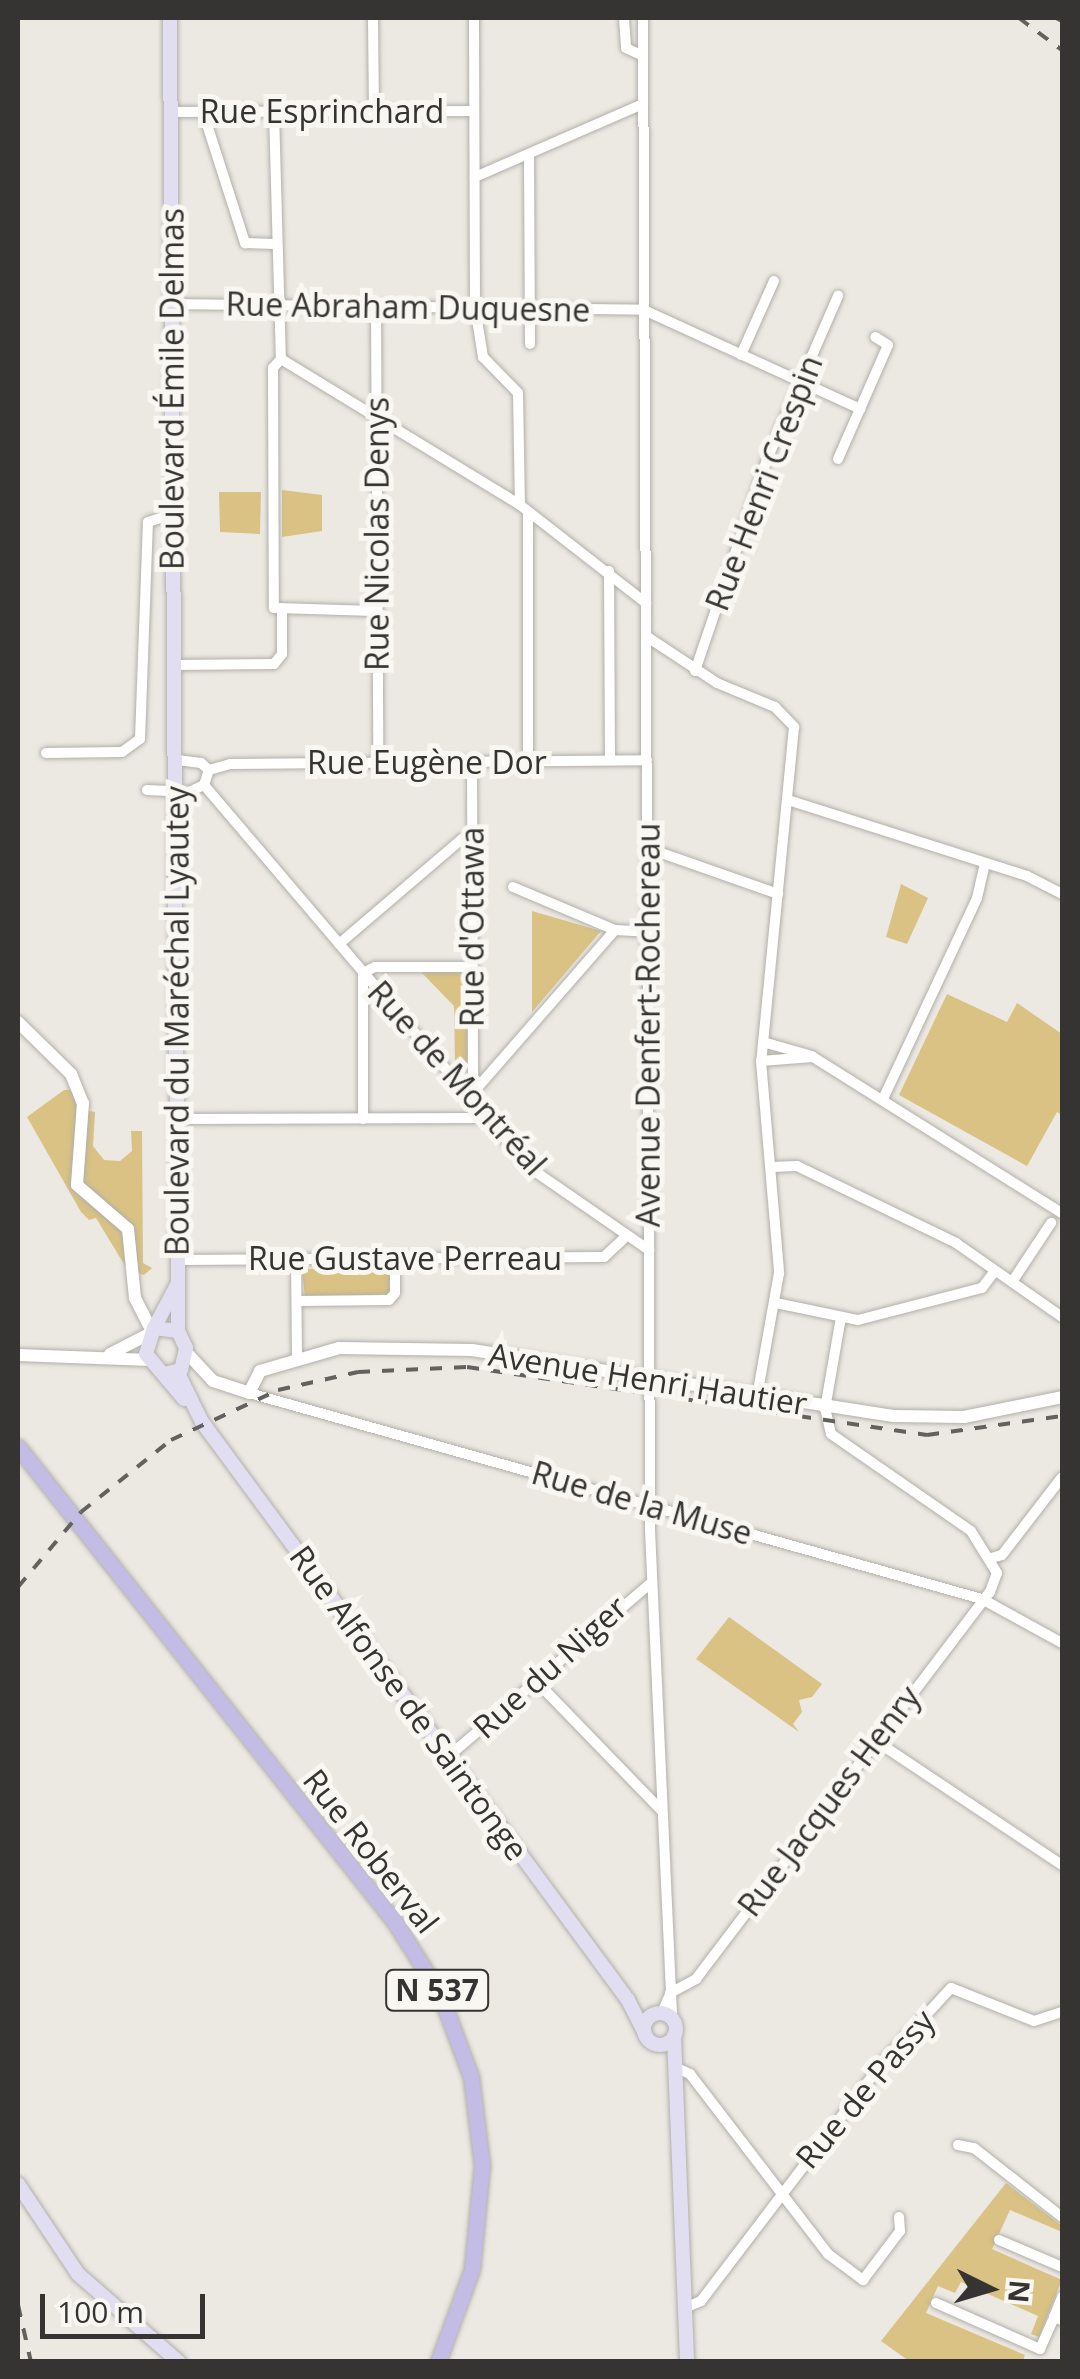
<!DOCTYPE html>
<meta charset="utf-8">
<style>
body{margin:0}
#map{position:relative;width:1080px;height:2379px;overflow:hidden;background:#ece9e3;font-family:"Open Sans",sans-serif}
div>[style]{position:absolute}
.green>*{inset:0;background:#d9c283}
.roads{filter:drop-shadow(0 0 2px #b1afa9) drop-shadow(0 0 2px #b1afa9)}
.minor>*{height:10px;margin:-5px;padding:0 5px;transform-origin:5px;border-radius:5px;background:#fff}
.tertiary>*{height:12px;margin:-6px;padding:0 6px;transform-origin:6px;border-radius:6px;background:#fff}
.secondary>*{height:14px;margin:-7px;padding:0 7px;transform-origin:7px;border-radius:7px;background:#e1def2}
.secondary>.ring{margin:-7px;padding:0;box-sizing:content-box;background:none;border:14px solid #e1def2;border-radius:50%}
.primary>*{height:15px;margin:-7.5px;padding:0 7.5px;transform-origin:7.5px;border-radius:7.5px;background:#c3bce5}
.rail>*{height:4px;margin-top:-2px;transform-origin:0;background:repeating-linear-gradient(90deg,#62615e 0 12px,transparent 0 24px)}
span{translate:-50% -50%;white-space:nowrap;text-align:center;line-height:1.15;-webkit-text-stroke:10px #f9f7f1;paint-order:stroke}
.shield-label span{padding:2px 8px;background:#f9f7f1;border:2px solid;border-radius:8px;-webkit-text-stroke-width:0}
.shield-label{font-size:30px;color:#353432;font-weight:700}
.street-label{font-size:32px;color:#353432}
.frame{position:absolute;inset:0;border:20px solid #353432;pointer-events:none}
.north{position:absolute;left:940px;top:2239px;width:100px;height:100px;-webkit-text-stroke:8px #f9f7f1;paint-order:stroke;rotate:95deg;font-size:28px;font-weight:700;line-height:40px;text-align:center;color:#353432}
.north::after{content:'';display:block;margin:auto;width:35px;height:45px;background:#353432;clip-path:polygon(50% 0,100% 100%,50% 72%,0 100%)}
.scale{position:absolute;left:40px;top:2294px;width:165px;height:45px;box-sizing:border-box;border:5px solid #353432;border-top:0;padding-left:12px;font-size:30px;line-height:35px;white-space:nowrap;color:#353432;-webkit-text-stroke:8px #f9f7f1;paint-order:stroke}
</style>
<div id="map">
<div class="green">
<div style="clip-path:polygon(282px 490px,322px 495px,322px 531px,282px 537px)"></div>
<div style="clip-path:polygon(219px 492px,261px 492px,260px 534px,220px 532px)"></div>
<div style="clip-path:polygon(901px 884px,928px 898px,907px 944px,886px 937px)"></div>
<div style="clip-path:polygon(532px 911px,601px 931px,532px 1012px)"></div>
<div style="clip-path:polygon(421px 972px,467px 972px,467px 1064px,455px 1064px,454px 1006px)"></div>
<div style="clip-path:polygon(947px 994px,1007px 1022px,1017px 1003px,1062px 1034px,1062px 1115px,1057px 1112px,1027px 1166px,899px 1095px)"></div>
<div style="clip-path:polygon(78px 1089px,83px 1110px,95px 1112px,93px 1146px,104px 1160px,120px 1161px,132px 1151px,131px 1131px,142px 1131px,143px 1263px,152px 1268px,144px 1275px,127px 1269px,96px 1218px,89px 1220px,81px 1212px,27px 1117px,64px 1090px)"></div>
<div style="clip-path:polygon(302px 1269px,391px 1269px,390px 1294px,305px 1298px)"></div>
<div style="clip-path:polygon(729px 1617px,822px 1684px,812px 1697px,799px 1700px,802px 1712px,793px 1724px,799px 1732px,696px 1659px)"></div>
<div style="clip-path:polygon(1006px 2183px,1062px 2226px,1062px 2232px,1010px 2210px,992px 2249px,1062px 2280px,1039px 2337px,1031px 2334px,1038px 2316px,961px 2282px,955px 2293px,938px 2286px,926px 2313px,1025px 2355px,1023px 2361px,909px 2361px,881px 2341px)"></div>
</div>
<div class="roads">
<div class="minor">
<div style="left:373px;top:18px;width:93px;rotate:89.4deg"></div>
<div style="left:474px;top:18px;width:289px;rotate:89.8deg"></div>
<div style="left:475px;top:307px;width:51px;rotate:80.9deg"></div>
<div style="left:483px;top:357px;width:50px;rotate:45.8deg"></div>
<div style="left:518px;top:393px;width:112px;rotate:89deg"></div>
<div style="left:624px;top:18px;width:30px;rotate:86deg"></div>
<div style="left:626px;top:48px;width:19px;rotate:25deg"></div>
<div style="left:643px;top:18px;width:1512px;rotate:89.73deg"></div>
<div style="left:650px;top:1530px;width:489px;rotate:87.4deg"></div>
<div style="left:171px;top:112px;width:303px;rotate:-0.2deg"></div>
<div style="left:203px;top:112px;width:138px;rotate:72.2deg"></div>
<div style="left:245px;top:243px;width:30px;rotate:2deg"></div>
<div style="left:274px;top:112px;width:247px;rotate:88.4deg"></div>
<div style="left:281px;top:359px;width:280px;rotate:31.4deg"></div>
<div style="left:520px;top:505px;width:160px;rotate:37.9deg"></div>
<div style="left:529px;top:158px;width:186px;rotate:89.7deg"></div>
<div style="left:475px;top:177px;width:183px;rotate:-23.5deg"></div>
<div style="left:172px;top:304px;width:472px;rotate:0.7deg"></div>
<div style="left:644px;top:310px;width:238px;rotate:24.6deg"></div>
<div style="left:376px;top:306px;width:456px;rotate:89.7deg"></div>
<div style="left:741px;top:355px;width:81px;rotate:-66deg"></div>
<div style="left:281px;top:359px;width:12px;rotate:132deg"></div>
<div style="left:273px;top:368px;width:240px;rotate:89.8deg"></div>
<div style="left:274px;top:608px;width:103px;rotate:1.7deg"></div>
<div style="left:838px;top:459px;width:124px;rotate:-66.3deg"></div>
<div style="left:888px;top:345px;width:15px;rotate:-148deg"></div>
<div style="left:609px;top:571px;width:189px;rotate:89.7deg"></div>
<div style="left:646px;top:636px;width:85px;rotate:33.5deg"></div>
<div style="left:717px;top:683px;width:63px;rotate:22.5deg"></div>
<div style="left:775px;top:707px;width:28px;rotate:46deg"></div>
<div style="left:794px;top:727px;width:336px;rotate:95.6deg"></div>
<div style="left:761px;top:1061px;width:213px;rotate:85.1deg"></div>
<div style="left:779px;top:1273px;width:126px;rotate:100.1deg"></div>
<div style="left:174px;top:665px;width:100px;rotate:-0.6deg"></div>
<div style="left:274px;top:664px;width:13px;rotate:-51deg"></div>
<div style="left:282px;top:654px;width:42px;rotate:-90deg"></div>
<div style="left:695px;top:671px;width:226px;rotate:-71.2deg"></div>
<div style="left:768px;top:457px;width:176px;rotate:-66.5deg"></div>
<div style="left:46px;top:753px;width:76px;rotate:-0.8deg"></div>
<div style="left:122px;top:752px;width:22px;rotate:-36deg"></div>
<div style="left:140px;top:739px;width:217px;rotate:-87.9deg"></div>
<div style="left:148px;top:522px;width:26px;rotate:-18deg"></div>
<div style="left:528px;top:761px;width:249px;rotate:-90deg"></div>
<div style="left:472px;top:762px;width:330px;rotate:89.8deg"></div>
<div style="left:209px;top:770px;width:22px;rotate:-16deg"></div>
<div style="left:230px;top:764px;width:417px;rotate:-0.5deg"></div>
<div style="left:204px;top:785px;width:503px;rotate:49.6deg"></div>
<div style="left:530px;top:1168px;width:145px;rotate:34.6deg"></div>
<div style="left:147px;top:790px;width:42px;rotate:2.7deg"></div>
<div style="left:189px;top:792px;width:17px;rotate:-25deg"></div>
<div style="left:204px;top:785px;width:16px;rotate:-72deg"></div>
<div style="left:209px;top:770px;width:11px;rotate:-139deg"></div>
<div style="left:201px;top:763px;width:26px;rotate:-173deg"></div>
<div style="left:788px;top:800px;width:251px;rotate:17.6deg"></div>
<div style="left:1027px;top:876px;width:39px;rotate:27deg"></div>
<div style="left:647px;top:848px;width:139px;rotate:19.3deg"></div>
<div style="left:513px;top:887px;width:111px;rotate:22.9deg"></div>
<div style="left:615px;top:930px;width:33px;rotate:3deg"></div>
<div style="left:339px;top:944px;width:162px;rotate:-40.5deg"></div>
<div style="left:462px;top:839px;width:10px;rotate:-6deg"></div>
<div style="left:763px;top:1042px;width:51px;rotate:15.9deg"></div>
<div style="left:761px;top:1061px;width:52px;rotate:-4.4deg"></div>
<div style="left:813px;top:1057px;width:294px;rotate:32.1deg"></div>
<div style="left:471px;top:1095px;width:219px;rotate:-48.9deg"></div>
<div style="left:883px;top:1099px;width:222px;rotate:-64.9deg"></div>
<div style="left:977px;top:898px;width:36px;rotate:-77deg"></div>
<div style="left:177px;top:1119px;width:308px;rotate:-0.2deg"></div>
<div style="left:363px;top:1119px;width:146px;rotate:-90deg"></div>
<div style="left:363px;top:973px;width:13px;rotate:-27deg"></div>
<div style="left:375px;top:967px;width:97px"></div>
<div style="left:771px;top:1167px;width:26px;rotate:-2deg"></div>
<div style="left:797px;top:1166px;width:177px;rotate:25.8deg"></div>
<div style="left:956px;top:1243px;width:129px;rotate:34.9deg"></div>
<div style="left:296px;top:1259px;width:97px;rotate:89.4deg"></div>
<div style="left:178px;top:1260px;width:426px;rotate:-0.4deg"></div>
<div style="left:604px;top:1257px;width:26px;rotate:-43deg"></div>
<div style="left:1012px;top:1282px;width:71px;rotate:-56.5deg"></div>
<div style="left:297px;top:1301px;width:92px;rotate:-0.6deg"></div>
<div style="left:389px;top:1300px;width:9px;rotate:-49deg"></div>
<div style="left:395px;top:1293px;width:35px;rotate:-90deg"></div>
<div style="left:776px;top:1303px;width:84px;rotate:11.7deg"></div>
<div style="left:858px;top:1320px;width:128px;rotate:-14.5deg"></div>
<div style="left:982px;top:1288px;width:21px;rotate:-53deg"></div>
<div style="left:249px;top:1393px;width:761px;rotate:15.7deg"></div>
<div style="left:982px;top:1599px;width:91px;rotate:28.8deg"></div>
<div style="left:991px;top:1558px;width:11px;rotate:-15deg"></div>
<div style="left:1002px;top:1555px;width:98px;rotate:-52.4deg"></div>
<div style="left:535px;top:1680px;width:182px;rotate:45.9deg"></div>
<div style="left:876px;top:1741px;width:224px;rotate:33.7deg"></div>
<div style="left:449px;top:1756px;width:267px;rotate:-40.6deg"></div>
<div style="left:670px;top:1993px;width:30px;rotate:-28deg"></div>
<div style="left:696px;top:1979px;width:486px;rotate:-52.8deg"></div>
<div style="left:990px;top:1592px;width:20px;rotate:-70deg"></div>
<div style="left:997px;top:1573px;width:49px;rotate:-121.8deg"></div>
<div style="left:971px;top:1531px;width:170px;rotate:-145.3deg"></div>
<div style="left:831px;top:1434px;width:26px;rotate:-103deg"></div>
<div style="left:825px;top:1409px;width:93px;rotate:-80.1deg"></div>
<div style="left:662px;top:2013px;width:21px;rotate:-67deg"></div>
<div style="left:675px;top:2067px;width:17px;rotate:25deg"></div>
<div style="left:690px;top:2074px;width:227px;rotate:52.5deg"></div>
<div style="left:828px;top:2254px;width:44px;rotate:36.6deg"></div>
<div style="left:863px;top:2280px;width:61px;rotate:-52.9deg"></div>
<div style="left:900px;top:2231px;width:14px;rotate:-94deg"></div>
<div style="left:958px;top:2145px;width:16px;rotate:11deg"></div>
<div style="left:974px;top:2148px;width:112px;rotate:38.1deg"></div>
<div style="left:999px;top:2240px;width:69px;rotate:23.2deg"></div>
<div style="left:936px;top:2303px;width:114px;rotate:23.9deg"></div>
<div style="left:1040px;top:2349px;width:35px;rotate:-66deg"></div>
<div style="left:1054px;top:2317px;width:9px;rotate:21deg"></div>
<div style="left:687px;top:2307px;width:15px;rotate:-23deg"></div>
<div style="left:701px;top:2301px;width:299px;rotate:-52.7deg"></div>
<div style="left:882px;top:2063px;width:102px;rotate:-47.4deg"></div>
<div style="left:951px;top:1988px;width:89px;rotate:21.7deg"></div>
<div style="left:1034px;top:2021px;width:29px;rotate:-18deg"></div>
<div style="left:1054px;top:2317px;width:22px;rotate:-68deg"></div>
</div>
<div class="tertiary">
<div style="left:18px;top:1022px;width:74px;rotate:44.5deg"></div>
<div style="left:71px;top:1074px;width:31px;rotate:68deg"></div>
<div style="left:83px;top:1103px;width:82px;rotate:94.2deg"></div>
<div style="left:77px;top:1185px;width:67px;rotate:40.8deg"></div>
<div style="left:128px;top:1229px;width:69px;rotate:84.2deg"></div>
<div style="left:135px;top:1298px;width:36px;rotate:63deg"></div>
<div style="left:187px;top:1353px;width:38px;rotate:47deg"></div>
<div style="left:213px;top:1381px;width:38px;rotate:18deg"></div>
<div style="left:249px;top:1393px;width:25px;rotate:-63deg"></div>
<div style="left:260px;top:1371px;width:82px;rotate:-16.2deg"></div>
<div style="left:339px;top:1348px;width:133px;rotate:0.9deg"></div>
<div style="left:472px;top:1350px;width:428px;rotate:8.9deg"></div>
<div style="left:895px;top:1416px;width:69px;rotate:0.8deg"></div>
<div style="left:964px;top:1417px;width:100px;rotate:-11.5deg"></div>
<div style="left:110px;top:1354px;width:42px;rotate:-27.2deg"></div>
<div style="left:18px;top:1355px;width:132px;rotate:2.2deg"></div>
</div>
<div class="secondary">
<div style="left:170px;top:18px;width:1313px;rotate:89.65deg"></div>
<div style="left:154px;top:1328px;width:49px;rotate:-61.9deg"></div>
<div style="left:178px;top:1373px;width:55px;rotate:63.9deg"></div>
<div style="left:202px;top:1422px;width:718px;rotate:53.61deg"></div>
<div style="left:628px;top:2000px;width:36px;rotate:63deg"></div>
<div style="left:164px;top:1374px;width:17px;rotate:-13deg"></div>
<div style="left:181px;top:1370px;width:23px;rotate:-77deg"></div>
<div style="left:186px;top:1348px;width:19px;rotate:-115deg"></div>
<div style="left:178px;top:1331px;width:24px;rotate:-173deg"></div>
<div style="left:154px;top:1328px;width:27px;rotate:107deg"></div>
<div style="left:146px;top:1354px;width:59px;rotate:49.8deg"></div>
<div class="ring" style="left:644px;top:2013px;width:18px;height:18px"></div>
<div style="left:674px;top:2036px;width:326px;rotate:87.7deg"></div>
<div style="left:18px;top:2184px;width:108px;rotate:56.3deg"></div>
<div style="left:78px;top:2274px;width:134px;rotate:41.1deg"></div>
</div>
<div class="primary">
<div style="left:18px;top:1447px;width:605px;rotate:51.58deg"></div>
<div style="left:394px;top:1921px;width:86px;rotate:57.8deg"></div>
<div style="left:440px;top:1994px;width:89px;rotate:69.5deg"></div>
<div style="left:471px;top:2077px;width:89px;rotate:82.9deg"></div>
<div style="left:482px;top:2165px;width:104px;rotate:95.5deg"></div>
<div style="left:472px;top:2269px;width:99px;rotate:110.1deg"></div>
</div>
</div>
<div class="rail">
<div style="left:1019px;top:18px;width:54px;rotate:36.7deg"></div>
<div style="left:1056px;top:18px;width:7px;rotate:27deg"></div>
<div style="left:18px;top:1587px;width:98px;rotate:-50deg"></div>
<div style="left:81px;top:1512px;width:115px;rotate:-38.7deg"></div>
<div style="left:171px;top:1440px;width:118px;rotate:-25deg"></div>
<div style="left:278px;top:1390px;width:82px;rotate:-12.7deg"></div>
<div style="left:358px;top:1372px;width:109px;rotate:-2.6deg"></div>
<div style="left:467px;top:1367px;width:465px;rotate:8.4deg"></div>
<div style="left:927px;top:1435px;width:136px;rotate:-8deg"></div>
<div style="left:18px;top:2305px;width:58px;rotate:77.2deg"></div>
</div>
<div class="shield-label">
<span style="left:437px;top:1990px">N 537</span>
</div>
<div class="street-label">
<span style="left:322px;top:111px">Rue Esprinchard</span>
<span style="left:408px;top:307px;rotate:1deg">Rue Abraham Duquesne</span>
<span style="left:172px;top:389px;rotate:-90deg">Boulevard Émile Delmas</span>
<span style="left:764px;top:483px;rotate:-69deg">Rue Henri Crespin</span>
<span style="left:377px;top:534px;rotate:-90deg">Rue Nicolas Denys</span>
<span style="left:427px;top:762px">Rue Eugène Dor</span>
<span style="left:472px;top:927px;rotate:-90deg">Rue d'Ottawa</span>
<span style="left:177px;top:1021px;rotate:-90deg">Boulevard du Maréchal Lyautey</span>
<span style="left:648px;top:1025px;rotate:-90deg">Avenue Denfert-Rochereau</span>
<span style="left:457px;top:1078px;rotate:48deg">Rue de Montréal</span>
<span style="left:405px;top:1258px">Rue Gustave Perreau</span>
<span style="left:648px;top:1379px;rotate:9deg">Avenue Henri Hautier</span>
<span style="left:642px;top:1503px;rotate:16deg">Rue de la Muse</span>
<span style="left:550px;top:1667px;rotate:-42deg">Rue du Niger</span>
<span style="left:409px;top:1703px;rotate:54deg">Rue Alfonse de Saintonge</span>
<span style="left:829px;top:1801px;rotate:-53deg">Rue Jacques Henry</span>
<span style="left:371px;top:1851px;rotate:52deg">Rue Roberval</span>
<span style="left:865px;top:2089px;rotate:-50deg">Rue de Passy</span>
</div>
<div class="frame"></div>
<div class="north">N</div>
<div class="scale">100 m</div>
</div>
